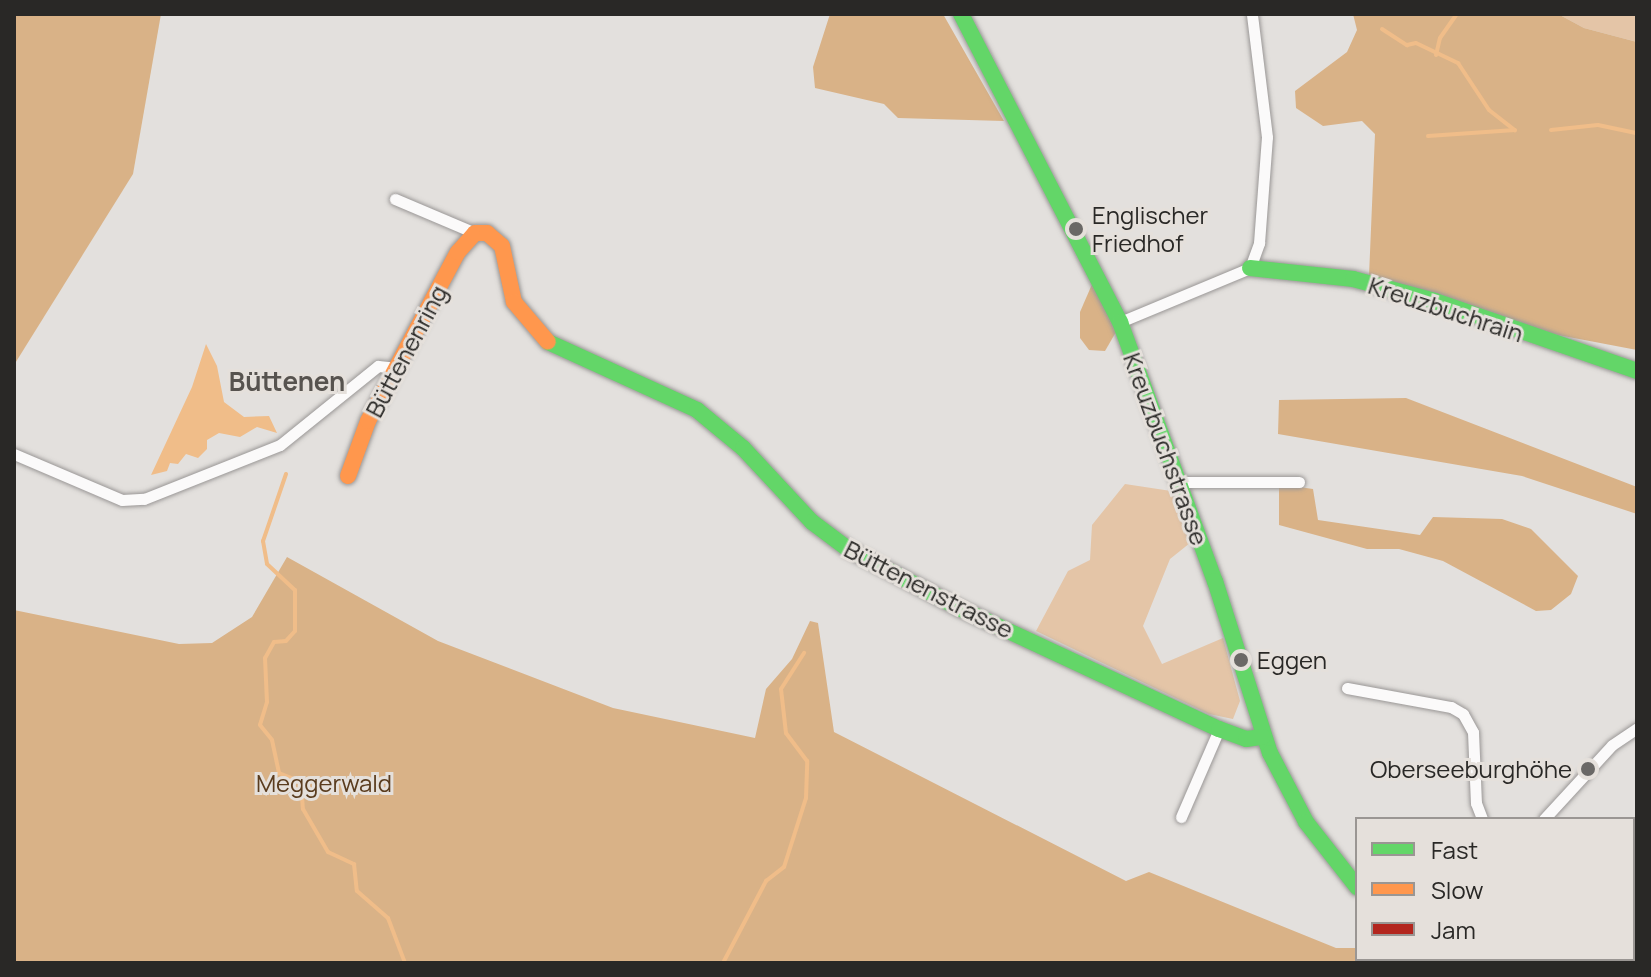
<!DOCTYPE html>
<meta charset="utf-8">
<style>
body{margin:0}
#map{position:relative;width:1651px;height:977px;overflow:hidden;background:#e3e0dd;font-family:Manrope,sans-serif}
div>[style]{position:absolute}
.green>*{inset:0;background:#e4c5a7}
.forest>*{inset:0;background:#d9b287}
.water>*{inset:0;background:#f0bd89}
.stream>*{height:4px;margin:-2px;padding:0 2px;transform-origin:2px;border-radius:2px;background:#f0bd89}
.roads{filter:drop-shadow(0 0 2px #9a9796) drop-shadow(0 0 2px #9a9796)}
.street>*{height:11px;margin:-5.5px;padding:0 5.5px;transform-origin:5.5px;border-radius:5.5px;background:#fbfafa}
.fast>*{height:16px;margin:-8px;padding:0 8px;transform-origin:8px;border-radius:8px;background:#63d668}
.slow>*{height:16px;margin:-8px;padding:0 8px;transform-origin:8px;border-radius:8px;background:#ff974d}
.jam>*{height:16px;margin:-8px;padding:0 8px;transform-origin:8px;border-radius:8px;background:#b3261e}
.dots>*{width:22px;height:22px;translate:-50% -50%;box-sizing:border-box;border:4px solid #e5e0db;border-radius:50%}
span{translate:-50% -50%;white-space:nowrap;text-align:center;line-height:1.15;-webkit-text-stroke:6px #e5e0db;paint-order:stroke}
.poi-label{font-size:24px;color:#292826}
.left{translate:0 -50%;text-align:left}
.right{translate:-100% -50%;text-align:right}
.street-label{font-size:24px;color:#292826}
.park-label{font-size:24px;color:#5a3c1e}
.neighbourhood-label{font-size:26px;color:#57534f;font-weight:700}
.frame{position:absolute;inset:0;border:16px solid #292826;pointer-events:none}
.legend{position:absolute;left:1355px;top:817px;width:280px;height:144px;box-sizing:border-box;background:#e5e0db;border:2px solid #9a9693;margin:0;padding:10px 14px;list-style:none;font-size:24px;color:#292826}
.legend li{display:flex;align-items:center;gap:16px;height:40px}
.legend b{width:40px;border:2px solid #9a9693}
</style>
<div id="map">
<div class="green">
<div style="clip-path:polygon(1558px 14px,1637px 14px,1637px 42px,1584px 28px)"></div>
<div style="clip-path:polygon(1125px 484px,1171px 491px,1190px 543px,1170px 559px,1143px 626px,1162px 664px,1223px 638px,1240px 701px,1233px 719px,1209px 714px,1036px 631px,1068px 571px,1090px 560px,1092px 525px)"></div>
</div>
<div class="forest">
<div style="clip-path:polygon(14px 14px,161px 14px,133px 174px,14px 365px)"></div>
<div style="clip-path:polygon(830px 14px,943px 14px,1004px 121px,898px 118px,884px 104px,815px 88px,813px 67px)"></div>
<div style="clip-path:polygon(1353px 14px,1558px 14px,1584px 28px,1637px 42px,1637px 350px,1558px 335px,1369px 276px,1375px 134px,1362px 121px,1323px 126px,1296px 108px,1295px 91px,1347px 52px,1357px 30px)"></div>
<div style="clip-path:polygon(1093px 282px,1116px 332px,1105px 351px,1089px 350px,1080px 338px,1080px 312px)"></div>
<div style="clip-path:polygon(1406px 398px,1637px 487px,1637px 514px,1522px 476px,1278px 434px,1279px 400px)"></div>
<div style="clip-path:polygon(1279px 484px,1313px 489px,1318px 520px,1420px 535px,1433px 517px,1502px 519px,1531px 529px,1578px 576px,1571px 594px,1551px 610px,1536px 611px,1443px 561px,1399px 549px,1367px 549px,1279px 525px)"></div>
<div style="clip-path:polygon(287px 557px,438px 641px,613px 708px,755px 738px,766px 689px,792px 659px,810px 621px,818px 623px,834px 732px,1126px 881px,1149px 872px,1336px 948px,1357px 948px,1357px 959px,1425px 963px,14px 963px,14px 610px,179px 644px,212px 643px,252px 617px)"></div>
</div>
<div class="water">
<div style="clip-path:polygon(206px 344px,217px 366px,224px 402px,244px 417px,269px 416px,277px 433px,257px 427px,240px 437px,219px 433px,207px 440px,207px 449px,198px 458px,186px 454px,178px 464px,170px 463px,167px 471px,151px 475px,192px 387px)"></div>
</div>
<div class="stream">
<div style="left:1382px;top:29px;width:30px;rotate:33deg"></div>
<div style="left:1407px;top:45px;width:9px;rotate:-13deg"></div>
<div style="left:1416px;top:43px;width:47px;rotate:25.5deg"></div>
<div style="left:1458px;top:63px;width:56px;rotate:56.6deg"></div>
<div style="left:1489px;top:110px;width:33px;rotate:38deg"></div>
<div style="left:1436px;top:55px;width:17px;rotate:-77deg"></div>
<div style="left:1440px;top:38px;width:29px;rotate:-55deg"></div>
<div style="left:1551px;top:130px;width:47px;rotate:-6.1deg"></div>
<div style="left:1598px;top:125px;width:40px;rotate:12deg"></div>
<div style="left:1428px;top:136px;width:87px;rotate:-3.9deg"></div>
<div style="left:286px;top:474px;width:71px;rotate:108.9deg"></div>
<div style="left:263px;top:541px;width:23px;rotate:80deg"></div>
<div style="left:267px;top:564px;width:38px;rotate:43deg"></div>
<div style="left:295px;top:590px;width:41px;rotate:90deg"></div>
<div style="left:295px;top:631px;width:13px;rotate:132deg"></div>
<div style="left:286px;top:641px;width:12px;rotate:175deg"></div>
<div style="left:274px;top:642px;width:18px;rotate:119deg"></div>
<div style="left:265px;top:658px;width:44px;rotate:87.4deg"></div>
<div style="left:267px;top:702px;width:24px;rotate:107deg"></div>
<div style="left:260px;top:725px;width:19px;rotate:51deg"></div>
<div style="left:272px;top:740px;width:34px;rotate:78deg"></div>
<div style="left:279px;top:773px;width:24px;rotate:22deg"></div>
<div style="left:301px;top:782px;width:27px;rotate:86deg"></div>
<div style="left:303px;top:809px;width:50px;rotate:59.8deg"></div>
<div style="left:328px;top:852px;width:29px;rotate:25deg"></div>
<div style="left:354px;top:864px;width:27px;rotate:84deg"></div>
<div style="left:357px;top:891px;width:41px;rotate:41.1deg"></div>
<div style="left:388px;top:918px;width:48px;rotate:69.3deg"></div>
<div style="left:723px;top:963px;width:93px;rotate:-62.3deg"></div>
<div style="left:766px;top:881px;width:23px;rotate:-38deg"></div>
<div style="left:784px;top:867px;width:72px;rotate:-72.3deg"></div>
<div style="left:806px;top:798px;width:37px;rotate:-88deg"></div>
<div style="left:807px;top:761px;width:35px;rotate:-127deg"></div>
<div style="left:786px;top:733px;width:44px;rotate:-96.5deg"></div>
<div style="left:781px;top:689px;width:43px;rotate:-57.4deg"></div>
</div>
<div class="roads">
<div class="street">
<div style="left:395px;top:199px;width:87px;rotate:23deg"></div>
<div style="left:1120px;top:322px;width:141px;rotate:-22.6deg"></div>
<div style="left:1250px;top:268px;width:27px;rotate:-70deg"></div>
<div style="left:1259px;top:243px;width:106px;rotate:-85.7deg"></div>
<div style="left:1267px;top:137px;width:124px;rotate:-97deg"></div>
<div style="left:14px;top:454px;width:117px;rotate:23.1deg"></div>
<div style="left:122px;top:500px;width:22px;rotate:-3deg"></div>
<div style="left:144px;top:499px;width:146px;rotate:-21.7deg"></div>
<div style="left:280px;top:445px;width:126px;rotate:-38.9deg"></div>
<div style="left:378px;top:366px;width:20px;rotate:6deg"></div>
<div style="left:1179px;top:482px;width:120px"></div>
<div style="left:1347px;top:688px;width:106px;rotate:10.4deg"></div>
<div style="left:1451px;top:707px;width:14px;rotate:30deg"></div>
<div style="left:1463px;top:714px;width:21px;rotate:61deg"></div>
<div style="left:1473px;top:732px;width:71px;rotate:87.6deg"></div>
<div style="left:1476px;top:803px;width:17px;rotate:69deg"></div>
<div style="left:1181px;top:817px;width:96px;rotate:-66.6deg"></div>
<div style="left:1544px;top:819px;width:100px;rotate:-47.4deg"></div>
<div style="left:1612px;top:745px;width:30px;rotate:-34deg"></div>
</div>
<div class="fast">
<div style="left:961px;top:14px;width:347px;rotate:62.7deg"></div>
<div style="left:1120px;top:322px;width:276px;rotate:69.9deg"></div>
<div style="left:1215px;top:581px;width:181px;rotate:72.3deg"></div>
<div style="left:1270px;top:753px;width:78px;rotate:62.4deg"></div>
<div style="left:1306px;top:822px;width:83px;rotate:51.9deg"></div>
<div style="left:1250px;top:268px;width:104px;rotate:6.1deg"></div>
<div style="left:1353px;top:279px;width:85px;rotate:15deg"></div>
<div style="left:1435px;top:301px;width:214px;rotate:19.1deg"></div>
<div style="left:548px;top:342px;width:164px;rotate:24.5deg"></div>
<div style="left:697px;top:410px;width:60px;rotate:39.6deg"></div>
<div style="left:743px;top:448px;width:101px;rotate:47deg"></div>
<div style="left:812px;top:522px;width:45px;rotate:36.9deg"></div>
<div style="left:848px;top:549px;width:126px;rotate:28deg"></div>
<div style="left:959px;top:608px;width:287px;rotate:25deg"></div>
<div style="left:1219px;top:729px;width:29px;rotate:20deg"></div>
<div style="left:1246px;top:739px;width:17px;rotate:-7deg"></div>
</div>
<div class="slow">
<div style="left:348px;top:476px;width:59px;rotate:-70deg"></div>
<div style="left:368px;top:421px;width:191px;rotate:-62deg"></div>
<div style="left:458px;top:252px;width:25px;rotate:-48deg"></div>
<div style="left:475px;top:233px;width:12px"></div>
<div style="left:487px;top:233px;width:20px;rotate:41deg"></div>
<div style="left:502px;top:246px;width:57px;rotate:77.9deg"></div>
<div style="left:514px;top:302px;width:52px;rotate:49.6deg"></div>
</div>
<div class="jam">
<div style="left:1437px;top:959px;width:6px;rotate:39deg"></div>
</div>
</div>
<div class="dots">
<div style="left:1076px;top:229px;background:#6a6866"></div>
<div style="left:1241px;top:660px;background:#6a6866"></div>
<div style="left:1588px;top:769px;background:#6a6866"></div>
</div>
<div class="poi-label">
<span class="left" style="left:1092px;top:229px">Englischer<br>Friedhof</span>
<span class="left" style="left:1257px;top:660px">Eggen</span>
<span class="right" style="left:1572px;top:769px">Oberseeburghöhe</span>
</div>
<div class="street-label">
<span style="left:1446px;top:309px;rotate:18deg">Kreuzbuchrain</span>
<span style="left:406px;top:351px;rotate:-62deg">Büttenenring</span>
<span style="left:1166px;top:449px;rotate:70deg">Kreuzbuchstrasse</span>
<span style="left:929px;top:589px;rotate:27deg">Büttenenstrasse</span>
</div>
<div class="park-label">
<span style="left:324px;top:783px">Meggerwald</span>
</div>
<div class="neighbourhood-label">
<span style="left:287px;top:382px">Büttenen</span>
</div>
<div class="frame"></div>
<ul class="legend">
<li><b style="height:10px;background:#63d668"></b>Fast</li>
<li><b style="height:10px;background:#ff974d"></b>Slow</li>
<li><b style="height:10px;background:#b3261e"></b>Jam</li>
</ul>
</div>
